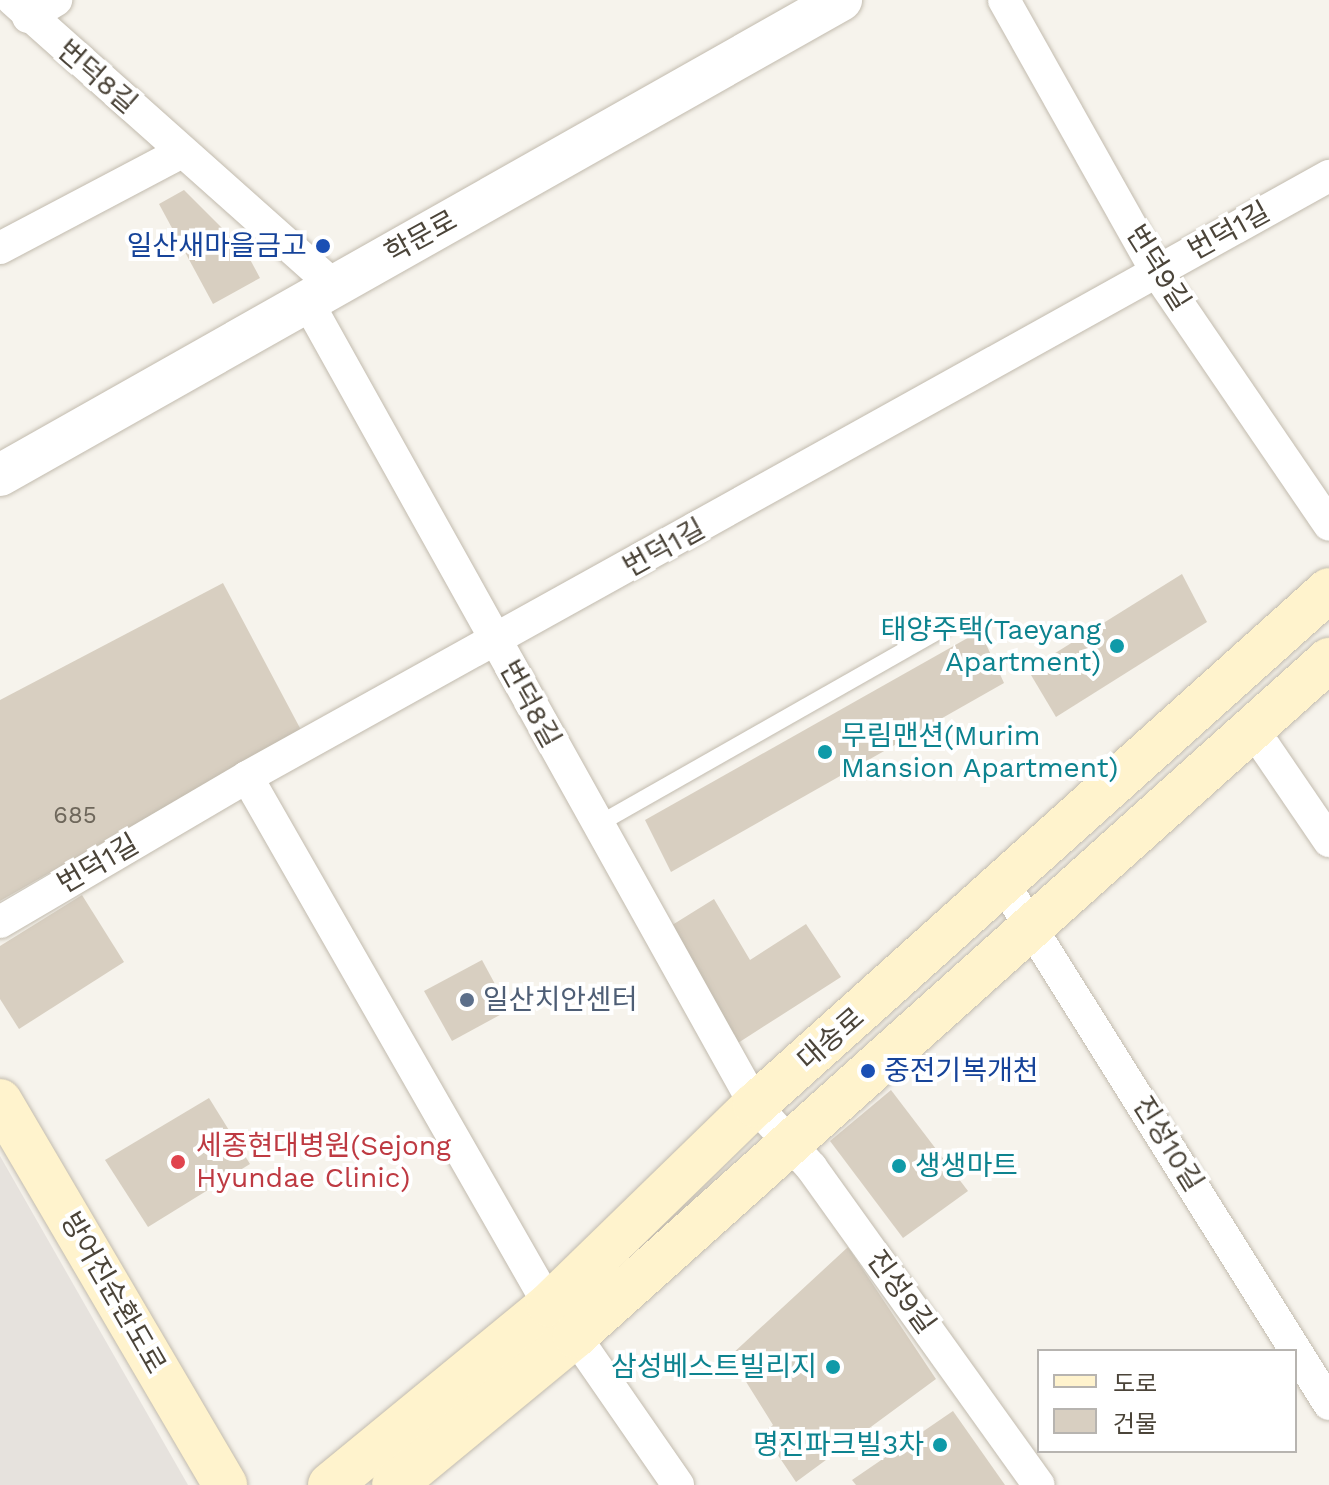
<!DOCTYPE html>
<meta charset="utf-8">
<style>
body{margin:0}
#map{position:relative;width:1329px;height:1485px;overflow:hidden;background:#f6f3ec;font-family:"Work Sans","Noto Sans KR",sans-serif}
div>[style]{position:absolute}
.industrial>*{inset:0;background:#e6e2dd}
.building>*{inset:0;background:#d8cfc1}
.roads{filter:drop-shadow(0 0 2px #c2bbae) drop-shadow(0 0 2px #c2bbae)}
.service>*{height:16px;margin:-8px;padding:0 8px;transform-origin:8px;border-radius:8px;background:#fff}
.minor>*{height:32px;margin:-16px;padding:0 16px;transform-origin:16px;border-radius:16px;background:#fff}
.tertiary>*{height:42px;margin:-21px;padding:0 21px;transform-origin:21px;border-radius:21px;background:#fff}
.secondary>*{height:44px;margin:-22px;padding:0 22px;transform-origin:22px;border-radius:22px;background:#fff3cd}
.dots>*{width:22px;height:22px;translate:-50% -50%;box-sizing:border-box;border:4px solid #fff;border-radius:50%}
span{translate:-50% -50%;white-space:nowrap;text-align:center;line-height:1.15;-webkit-text-stroke:8px #fff;paint-order:stroke}
.number-label{font-size:24px;color:#6e675b}
.number-label span{-webkit-text-stroke-width:0}
.street-label{font-size:28px;color:#4b4439}
.transit-label{font-size:28px;color:#164399}
.right{translate:-100% -50%;text-align:right}
.left{translate:0 -50%;text-align:left}
.culture-label{font-size:28px;color:#0d838f}
.service-label{font-size:28px;color:#4e5e75}
.health-label{font-size:28px;color:#be3a42}
.legend{position:absolute;left:1037px;top:1349px;width:260px;height:104px;box-sizing:border-box;background:#fff;border:2px solid #b7b4b0;margin:0;padding:10px 14px;list-style:none;font-size:24px;color:#4b4439}
.legend li{display:flex;align-items:center;gap:16px;height:40px}
.legend b{width:40px;border:2px solid #b7b4b0}
</style>
<div id="map">
<div class="industrial">
<div style="clip-path:polygon(0 1156px,188px 1485px,0 1485px)"></div>
</div>
<div class="building">
<div style="clip-path:polygon(184px 190px,246px 252px,260px 278px,213px 304px,159px 204px)"></div>
<div style="clip-path:polygon(1182px 574px,1207px 622px,1056px 717px,1028px 670px)"></div>
<div style="clip-path:polygon(223px 583px,301px 730px,0 901px,0 700px)"></div>
<div style="clip-path:polygon(980px 631px,1004px 683px,671px 872px,645px 820px)"></div>
<div style="clip-path:polygon(82px 895px,124px 962px,19px 1029px,0 999px,0 946px)"></div>
<div style="clip-path:polygon(714px 899px,750px 960px,806px 924px,841px 977px,738px 1043px,669px 927px)"></div>
<div style="clip-path:polygon(482px 960px,509px 1010px,452px 1041px,424px 991px)"></div>
<div style="clip-path:polygon(891px 1090px,968px 1191px,903px 1238px,830px 1141px)"></div>
<div style="clip-path:polygon(209px 1098px,250px 1164px,148px 1227px,105px 1160px)"></div>
<div style="clip-path:polygon(848px 1247px,936px 1379px,796px 1482px,763px 1433px,773px 1425px,730px 1356px)"></div>
<div style="clip-path:polygon(953px 1411px,1005px 1485px,856px 1485px,852px 1480px)"></div>
</div>
<div class="roads">
<div class="service">
<div style="left:597px;top:825px;width:399px;rotate:-29.6deg"></div>
</div>
<div class="minor">
<div style="left:13px;top:0;width:430px;rotate:41.7deg"></div>
<div style="left:1004px;top:0;width:311px;rotate:60.7deg"></div>
<div style="left:1156px;top:271px;width:307px;rotate:55.7deg"></div>
<div style="left:28px;top:17px;width:33px;rotate:-31deg"></div>
<div style="left:0;top:248px;width:206px;rotate:-27.8deg"></div>
<div style="left:307px;top:301px;width:920px;rotate:60.87deg"></div>
<div style="left:755px;top:1105px;width:84px;rotate:47.9deg"></div>
<div style="left:811px;top:1167px;width:391px;rotate:54.4deg"></div>
<div style="left:1252px;top:728px;width:137px;rotate:55.7deg"></div>
<div style="left:247px;top:777px;width:608px;rotate:60.23deg"></div>
<div style="left:1005px;top:886px;width:611px;rotate:57.97deg"></div>
<div style="left:0;top:922px;width:286px;rotate:-30.4deg"></div>
<div style="left:247px;top:777px;width:1238px;rotate:-29.05deg"></div>
<div style="left:575px;top:1336px;width:181px;rotate:55.3deg"></div>
</div>
<div class="tertiary">
<div style="left:0;top:475px;width:966px;rotate:-29.46deg"></div>
</div>
<div class="secondary">
<div style="left:0;top:1101px;width:445px;rotate:59.6deg"></div>
<div style="left:330px;top:1485px;width:283px;rotate:-39.4deg"></div>
<div style="left:549px;top:1305px;width:287px;rotate:-44.2deg"></div>
<div style="left:755px;top:1105px;width:771px;rotate:-41.9deg"></div>
<div style="left:394px;top:1485px;width:234px;rotate:-39.5deg"></div>
<div style="left:575px;top:1336px;width:1013px;rotate:-41.88deg"></div>
</div>
</div>
<div class="dots">
<div style="left:323px;top:246px;background:#1a4fb4"></div>
<div style="left:1117px;top:646px;background:#0f9aa8"></div>
<div style="left:825px;top:752px;background:#0f9aa8"></div>
<div style="left:467px;top:1000px;background:#5c6f8a"></div>
<div style="left:868px;top:1071px;background:#1a4fb4"></div>
<div style="left:178px;top:1162px;background:#e0444e"></div>
<div style="left:899px;top:1166px;background:#0f9aa8"></div>
<div style="left:833px;top:1367px;background:#0f9aa8"></div>
<div style="left:940px;top:1445px;background:#0f9aa8"></div>
</div>
<div class="number-label">
<span style="left:75px;top:816px">685</span>
</div>
<div class="street-label">
<span style="left:97px;top:77px;rotate:41deg">번덕8길</span>
<span style="left:1229px;top:231px;rotate:-29deg">번덕1길</span>
<span style="left:421px;top:237px;rotate:-29deg">학문로</span>
<span style="left:1158px;top:268px;rotate:58deg">번덕9길</span>
<span style="left:664px;top:548px;rotate:-29deg">번덕1길</span>
<span style="left:530px;top:704px;rotate:61deg">번덕8길</span>
<span style="left:98px;top:864px;rotate:-30deg">번덕1길</span>
<span style="left:831px;top:1039px;rotate:-41deg">대송로</span>
<span style="left:1168px;top:1144px;rotate:58deg">진성10길</span>
<span style="left:901px;top:1292px;rotate:54deg">진성9길</span>
<span style="left:113px;top:1293px;rotate:60deg">방어진순환도로</span>
</div>
<div class="transit-label">
<span class="right" style="left:307px;top:246px">일산새마을금고</span>
<span class="left" style="left:884px;top:1071px">중전기복개천</span>
</div>
<div class="culture-label">
<span class="right" style="left:1101px;top:646px">태양주택(Taeyang<br>Apartment)</span>
<span class="left" style="left:841px;top:752px">무림맨션(Murim<br>Mansion Apartment)</span>
<span class="left" style="left:915px;top:1166px">생생마트</span>
<span class="right" style="left:817px;top:1367px">삼성베스트빌리지</span>
<span class="right" style="left:924px;top:1445px">명진파크빌3차</span>
</div>
<div class="service-label">
<span class="left" style="left:483px;top:1000px">일산치안센터</span>
</div>
<div class="health-label">
<span class="left" style="left:196px;top:1162px">세종현대병원(Sejong<br>Hyundae Clinic)</span>
</div>
<ul class="legend">
<li><b style="height:10px;background:#fff3cd"></b>도로</li>
<li><b style="height:22px;background:#d8cfc1"></b>건물</li>
</ul>
</div>
